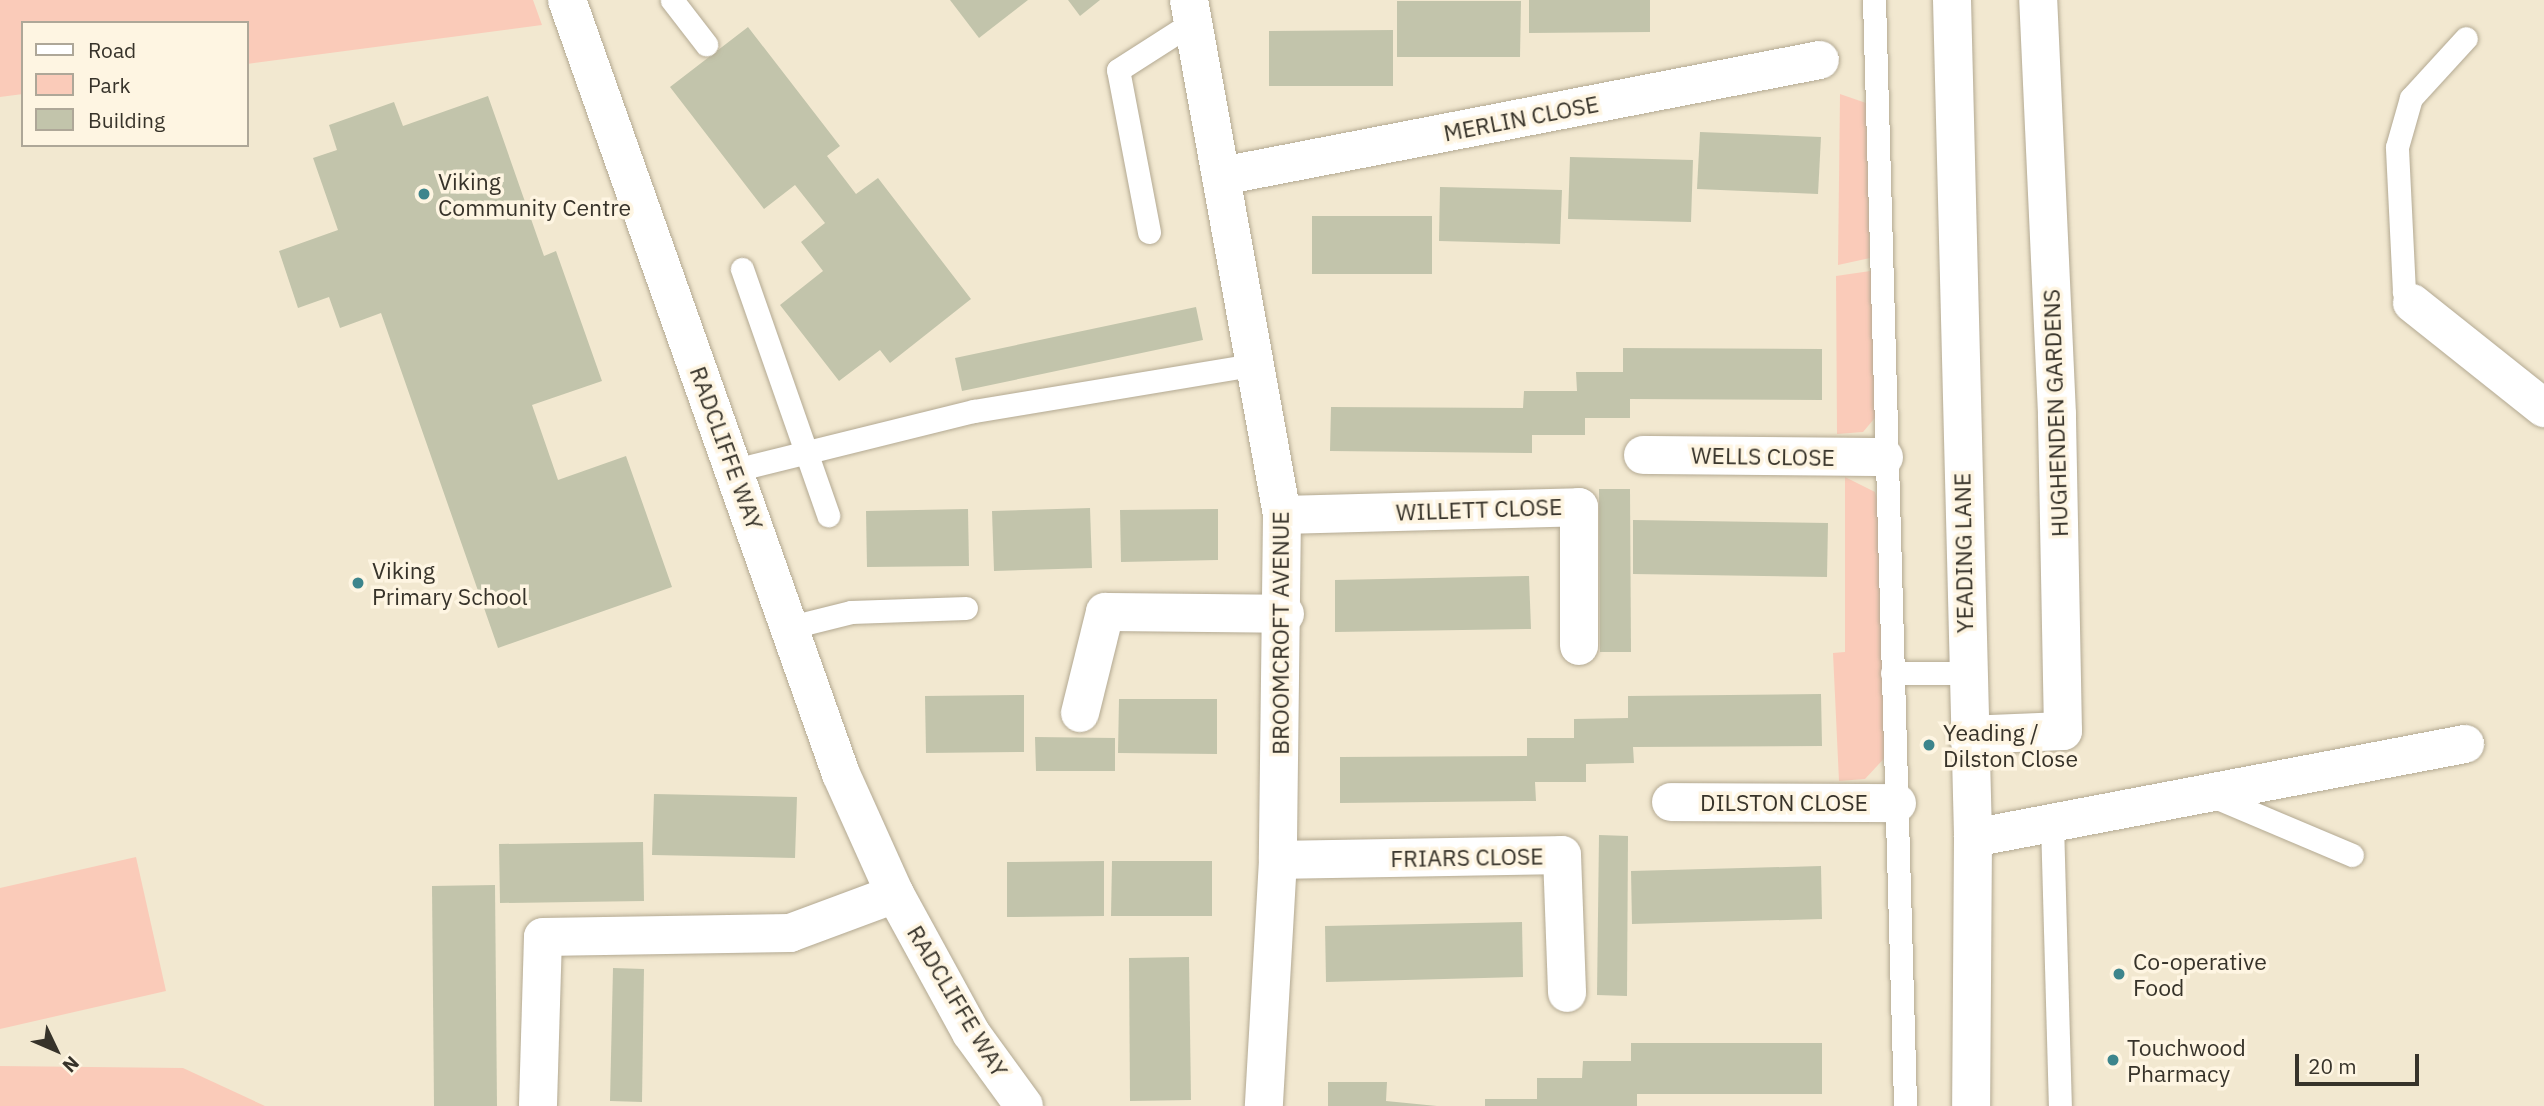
<!DOCTYPE html>
<style>
body{margin:0}
#map{position:relative;width:2544px;height:1106px;overflow:hidden;background:#f2e8d0;font-family:"IBM Plex Sans",sans-serif}
div>[style]{position:absolute}
.green>*{inset:0;background:#facbb9}
.building>*{inset:0;background:#c2c4ab}
.roads{filter:drop-shadow(0 0 2px #b3a992) drop-shadow(0 0 2px #b3a992)}
.service>*{height:23px;margin:-11.5px;padding:0 11.5px;transform-origin:11.5px;border-radius:11.5px;background:#fff}
.minor>*{height:38px;margin:-19px;padding:0 19px;transform-origin:19px;border-radius:19px;background:#fff}
.tertiary>*{height:38px;margin:-19px;padding:0 19px;transform-origin:19px;border-radius:19px;background:#fff}
.dots>*{width:19px;height:19px;translate:-50% -50%;box-sizing:border-box;border:4px solid #fef5e2;border-radius:50%}
span{translate:-50% -50%;white-space:nowrap;text-align:center;line-height:1.15;-webkit-text-stroke:7px #fef5e2;paint-order:stroke}
.street-label{font-size:23px;color:#37332a}
.poi-label{font-size:23px;color:#37332a}
.left{translate:0 -50%;text-align:left}
.legend{position:absolute;left:21px;top:21px;width:228px;height:126px;box-sizing:border-box;background:#fef5e2;border:2px solid #aea798;margin:0;padding:9px 12px;list-style:none;font-size:21px;color:#37332a}
.legend li{display:flex;align-items:center;gap:14px;height:35px}
.legend b{width:35px;border:2px solid #aea798}
.north{position:absolute;left:21px;top:1015px;width:70px;height:70px;-webkit-text-stroke:5px #fef5e2;paint-order:stroke;rotate:134deg;font-size:19px;font-weight:700;line-height:28px;text-align:center;color:#37332a}
.north::after{content:'';display:block;margin:auto;width:24px;height:32px;background:#37332a;clip-path:polygon(50% 0,100% 100%,50% 72%,0 100%)}
.scale{position:absolute;left:2295px;top:1054px;width:124px;height:32px;box-sizing:border-box;border:4px solid #37332a;border-top:0;padding-left:9px;font-size:21px;line-height:24px;white-space:nowrap;color:#37332a;-webkit-text-stroke:5px #fef5e2;paint-order:stroke}
</style>
<div id="map">
<div class="green">
<div style="clip-path:polygon(0 0,533px 0,542px 25px,247px 64px,247px 23px,23px 23px,23px 94px,0 97px)"></div>
<div style="clip-path:polygon(1840px 94px,1866px 103px,1870px 258px,1838px 265px)"></div>
<div style="clip-path:polygon(1884px 269px,1885px 406px,1863px 432px,1837px 434px,1836px 276px)"></div>
<div style="clip-path:polygon(1845px 477px,1875px 492px,1879px 506px,1891px 751px,1865px 779px,1839px 781px,1833px 653px,1845px 652px)"></div>
<div style="clip-path:polygon(136px 857px,166px 991px,0 1029px,0 888px)"></div>
<div style="clip-path:polygon(0 1066px,183px 1068px,265px 1106px,0 1106px)"></div>
</div>
<div class="building">
<div style="clip-path:polygon(950px 0,1028px 0,979px 38px)"></div>
<div style="clip-path:polygon(1068px 0,1100px 0,1080px 16px)"></div>
<div style="clip-path:polygon(1529px 0,1650px 0,1650px 32px,1529px 33px)"></div>
<div style="clip-path:polygon(1397px 1px,1521px 1px,1520px 57px,1397px 57px)"></div>
<div style="clip-path:polygon(748px 27px,840px 146px,827px 156px,856px 194px,878px 178px,971px 299px,890px 363px,880px 350px,839px 381px,780px 305px,823px 271px,801px 242px,825px 223px,795px 185px,764px 209px,670px 87px)"></div>
<div style="clip-path:polygon(1393px 30px,1393px 86px,1269px 86px,1269px 31px)"></div>
<div style="clip-path:polygon(488px 96px,544px 256px,556px 251px,602px 381px,532px 405px,558px 480px,626px 456px,672px 587px,498px 648px,381px 313px,340px 328px,329px 297px,298px 308px,279px 251px,338px 230px,313px 158px,337px 150px,329px 125px,394px 102px,403px 126px)"></div>
<div style="clip-path:polygon(1700px 132px,1821px 137px,1818px 194px,1697px 189px)"></div>
<div style="clip-path:polygon(1570px 157px,1693px 160px,1691px 222px,1568px 219px)"></div>
<div style="clip-path:polygon(1440px 187px,1562px 190px,1560px 244px,1439px 241px)"></div>
<div style="clip-path:polygon(1312px 216px,1432px 216px,1432px 274px,1312px 274px)"></div>
<div style="clip-path:polygon(1196px 307px,1203px 340px,962px 391px,955px 358px)"></div>
<div style="clip-path:polygon(1623px 348px,1822px 349px,1822px 400px,1630px 399px,1630px 418px,1585px 418px,1585px 435px,1532px 435px,1532px 453px,1330px 451px,1331px 407px,1523px 408px,1524px 391px,1577px 391px,1576px 372px,1623px 372px)"></div>
<div style="clip-path:polygon(1599px 489px,1630px 489px,1631px 652px,1600px 652px)"></div>
<div style="clip-path:polygon(1090px 508px,1092px 568px,994px 571px,992px 511px)"></div>
<div style="clip-path:polygon(968px 509px,969px 566px,867px 567px,866px 511px)"></div>
<div style="clip-path:polygon(1218px 509px,1218px 560px,1121px 562px,1120px 510px)"></div>
<div style="clip-path:polygon(1633px 520px,1828px 523px,1827px 577px,1633px 574px)"></div>
<div style="clip-path:polygon(1529px 576px,1531px 629px,1335px 632px,1335px 580px)"></div>
<div style="clip-path:polygon(1821px 694px,1822px 746px,1633px 747px,1634px 763px,1586px 764px,1586px 782px,1535px 782px,1536px 801px,1340px 803px,1340px 757px,1527px 756px,1527px 738px,1574px 738px,1574px 719px,1628px 718px,1628px 696px)"></div>
<div style="clip-path:polygon(1024px 695px,1024px 752px,926px 753px,925px 696px)"></div>
<div style="clip-path:polygon(1119px 699px,1217px 699px,1217px 754px,1118px 753px)"></div>
<div style="clip-path:polygon(1035px 737px,1115px 738px,1115px 771px,1036px 771px)"></div>
<div style="clip-path:polygon(654px 794px,797px 797px,795px 858px,652px 855px)"></div>
<div style="clip-path:polygon(1599px 835px,1628px 836px,1627px 996px,1597px 995px)"></div>
<div style="clip-path:polygon(643px 842px,644px 901px,500px 903px,499px 844px)"></div>
<div style="clip-path:polygon(1104px 861px,1104px 916px,1007px 917px,1007px 862px)"></div>
<div style="clip-path:polygon(1112px 861px,1212px 861px,1212px 916px,1111px 916px)"></div>
<div style="clip-path:polygon(1821px 866px,1822px 919px,1632px 924px,1631px 871px)"></div>
<div style="clip-path:polygon(495px 885px,497px 1106px,434px 1106px,432px 886px)"></div>
<div style="clip-path:polygon(1522px 922px,1523px 977px,1326px 982px,1325px 926px)"></div>
<div style="clip-path:polygon(1189px 957px,1191px 1100px,1130px 1101px,1129px 958px)"></div>
<div style="clip-path:polygon(613px 968px,644px 969px,642px 1102px,610px 1101px)"></div>
<div style="clip-path:polygon(1631px 1043px,1822px 1043px,1822px 1094px,1637px 1094px,1637px 1106px,1485px 1106px,1485px 1099px,1537px 1099px,1537px 1078px,1582px 1078px,1583px 1061px,1631px 1061px)"></div>
<div style="clip-path:polygon(1328px 1082px,1387px 1082px,1386px 1101px,1437px 1106px,1328px 1106px)"></div>
</div>
<div class="roads">
<div class="service">
<div style="left:672px;top:0;width:56px;rotate:52.3deg"></div>
<div style="left:1874px;top:0;width:1106px;rotate:88.39deg"></div>
<div style="left:1149px;top:232px;width:165px;rotate:-100.8deg"></div>
<div style="left:1118px;top:70px;width:89px;rotate:-32.6deg"></div>
<div style="left:742px;top:269px;width:261px;rotate:70.7deg"></div>
<div style="left:2412px;top:303px;width:14px;rotate:-126deg"></div>
<div style="left:2404px;top:292px;width:145px;rotate:-92.8deg"></div>
<div style="left:2397px;top:147px;width:51px;rotate:-74.1deg"></div>
<div style="left:2411px;top:98px;width:81px;rotate:-47.5deg"></div>
<div style="left:735px;top:470px;width:246px;rotate:-13.9deg"></div>
<div style="left:974px;top:411px;width:287px;rotate:-9.4deg"></div>
<div style="left:791px;top:627px;width:62px;rotate:-14deg"></div>
<div style="left:851px;top:612px;width:115px;rotate:-2deg"></div>
<div style="left:1892px;top:673px;width:74px"></div>
<div style="left:2210px;top:795px;width:154px;rotate:22.9deg"></div>
<div style="left:2052px;top:823px;width:283px;rotate:88.4deg"></div>
</div>
<div class="minor">
<div style="left:567px;top:0;width:821px;rotate:70.51deg"></div>
<div style="left:841px;top:774px;width:132px;rotate:65.8deg"></div>
<div style="left:895px;top:894px;width:158px;rotate:61.3deg"></div>
<div style="left:971px;top:1033px;width:90px;rotate:54deg"></div>
<div style="left:1189px;top:0;width:523px;rotate:79.76deg"></div>
<div style="left:1282px;top:515px;width:345px;rotate:90.7deg"></div>
<div style="left:1278px;top:860px;width:246px;rotate:93.3deg"></div>
<div style="left:1222px;top:176px;width:609px;rotate:-10.98deg"></div>
<div style="left:2412px;top:303px;width:169px;rotate:38.5deg"></div>
<div style="left:1643px;top:455px;width:241px;rotate:0.5deg"></div>
<div style="left:1282px;top:515px;width:297px;rotate:-1.5deg"></div>
<div style="left:1579px;top:507px;width:139px;rotate:90deg"></div>
<div style="left:1080px;top:713px;width:104px;rotate:-76.1deg"></div>
<div style="left:1105px;top:612px;width:180px;rotate:0.6deg"></div>
<div style="left:1967px;top:735px;width:96px;rotate:-2.4deg"></div>
<div style="left:2063px;top:731px;width:317px;rotate:-91.1deg"></div>
<div style="left:2057px;top:414px;width:414px;rotate:-92.6deg"></div>
<div style="left:1671px;top:802px;width:226px;rotate:0.3deg"></div>
<div style="left:1973px;top:838px;width:501px;rotate:-10.82deg"></div>
<div style="left:1278px;top:860px;width:284px;rotate:-1deg"></div>
<div style="left:1562px;top:855px;width:138px;rotate:87.9deg"></div>
<div style="left:538px;top:1105px;width:168px;rotate:-88.3deg"></div>
<div style="left:543px;top:937px;width:247px;rotate:-0.9deg"></div>
<div style="left:790px;top:933px;width:112px;rotate:-20.4deg"></div>
</div>
<div class="tertiary">
<div style="left:1952px;top:0;width:838px;rotate:88.56deg"></div>
<div style="left:1973px;top:838px;width:268px;rotate:90.4deg"></div>
</div>
</div>
<div class="dots">
<div style="left:424px;top:194px;background:#3d858c"></div>
<div style="left:358px;top:583px;background:#3d858c"></div>
<div style="left:1929px;top:745px;background:#3d858c"></div>
<div style="left:2119px;top:974px;background:#3d858c"></div>
<div style="left:2113px;top:1060px;background:#3d858c"></div>
</div>
<div class="street-label">
<span style="left:1521px;top:118px;rotate:-11deg">MERLIN CLOSE</span>
<span style="left:2055px;top:413px;rotate:-92deg">HUGHENDEN GARDENS</span>
<span style="left:727px;top:448px;rotate:70deg">RADCLIFFE WAY</span>
<span style="left:1763px;top:456px;rotate:1deg">WELLS CLOSE</span>
<span style="left:1479px;top:509px;rotate:-2deg">WILLETT CLOSE</span>
<span style="left:1963px;top:553px;rotate:-91deg">YEADING LANE</span>
<span style="left:1280px;top:633px;rotate:-90deg">BROOMCROFT AVENUE</span>
<span style="left:1784px;top:802px">DILSTON CLOSE</span>
<span style="left:1467px;top:857px;rotate:-1deg">FRIARS CLOSE</span>
<span style="left:958px;top:1001px;rotate:59deg">RADCLIFFE WAY</span>
</div>
<div class="poi-label">
<span class="left" style="left:438px;top:194px">Viking<br>Community Centre</span>
<span class="left" style="left:372px;top:583px">Viking<br>Primary School</span>
<span class="left" style="left:1943px;top:745px">Yeading /<br>Dilston Close</span>
<span class="left" style="left:2133px;top:974px">Co-operative<br>Food</span>
<span class="left" style="left:2127px;top:1060px">Touchwood<br>Pharmacy</span>
</div>
<ul class="legend">
<li><b style="height:9px;background:#fff"></b>Road</li>
<li><b style="height:19px;background:#facbb9"></b>Park</li>
<li><b style="height:19px;background:#c2c4ab"></b>Building</li>
</ul>
<div class="north">N</div>
<div class="scale">20 m</div>
</div>
